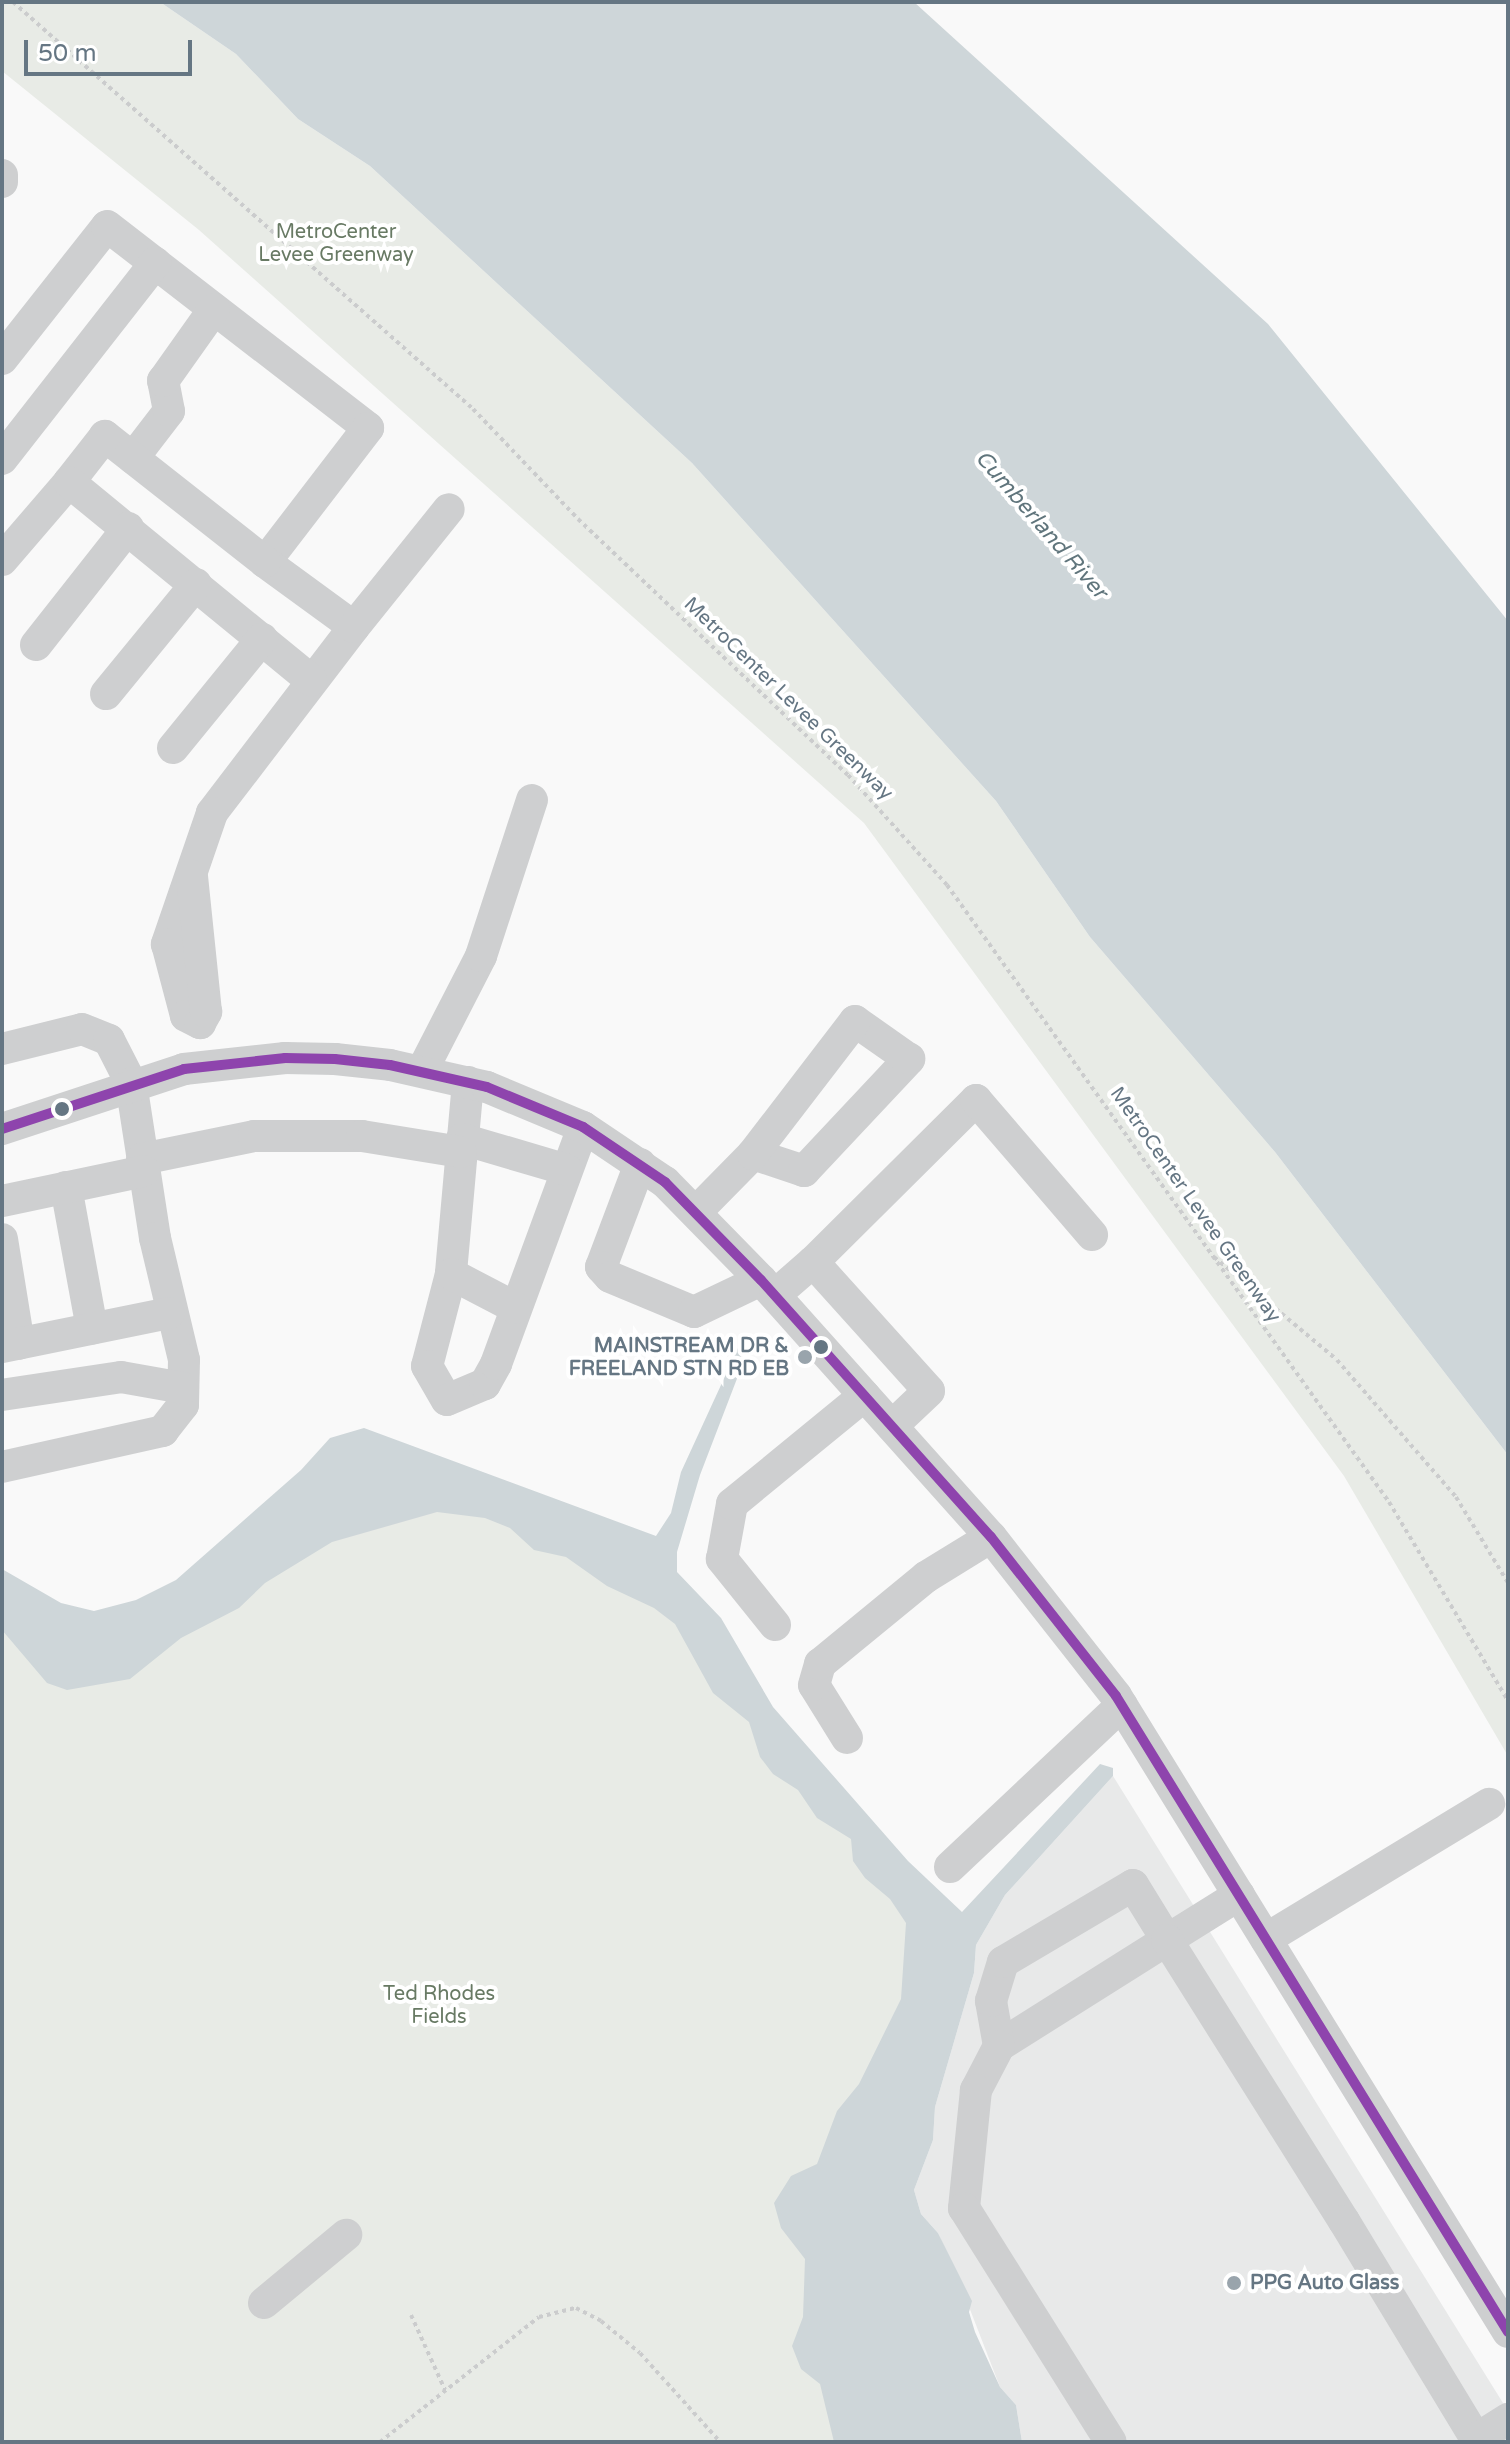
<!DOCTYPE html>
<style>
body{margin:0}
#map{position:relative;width:1510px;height:2444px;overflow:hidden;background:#f9f9f9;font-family:"Varela Round",sans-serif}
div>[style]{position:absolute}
.built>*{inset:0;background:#e8e9e9}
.green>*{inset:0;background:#e8ebe6}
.water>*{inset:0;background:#ced6d9}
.path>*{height:4px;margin-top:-2px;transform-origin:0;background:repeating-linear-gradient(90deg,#cbcccd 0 4px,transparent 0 8px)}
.minor>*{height:32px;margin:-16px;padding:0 16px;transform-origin:16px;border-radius:16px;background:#cecfd0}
.bus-1>*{height:10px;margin:-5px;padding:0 5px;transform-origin:5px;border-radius:5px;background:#8e44ad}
.dots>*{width:22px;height:22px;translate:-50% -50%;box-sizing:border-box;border:4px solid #fff;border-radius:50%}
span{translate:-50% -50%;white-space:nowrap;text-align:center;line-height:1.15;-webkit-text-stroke:8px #fff;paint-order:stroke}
.park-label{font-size:20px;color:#687a64}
.street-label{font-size:20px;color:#657683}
.poi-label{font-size:20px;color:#657683;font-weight:700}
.right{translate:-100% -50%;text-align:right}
.left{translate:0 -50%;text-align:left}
.water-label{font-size:22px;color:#60757c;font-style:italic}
.frame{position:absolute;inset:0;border:4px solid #657683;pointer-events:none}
.scale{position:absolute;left:24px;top:40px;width:168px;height:36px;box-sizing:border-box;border:4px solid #657683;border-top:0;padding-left:10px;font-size:24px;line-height:28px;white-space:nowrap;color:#657683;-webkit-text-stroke:6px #fff;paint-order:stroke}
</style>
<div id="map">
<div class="built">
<div style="clip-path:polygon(1113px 1776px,1508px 2411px,1508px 2442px,1022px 2442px,1016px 2405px,1000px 2387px,954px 2268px,938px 2233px,921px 2214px,914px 2190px,933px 2140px,935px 2107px,974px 1973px,976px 1945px,1005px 1895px)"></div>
</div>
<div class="green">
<div style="clip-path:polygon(2px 2px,160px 2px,236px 54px,298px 119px,370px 166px,692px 463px,996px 801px,1090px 937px,1275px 1152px,1508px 1455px,1508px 1756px,1344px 1476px,864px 823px,199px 230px,2px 71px)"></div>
<div style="clip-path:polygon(358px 1459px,620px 1547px,944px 1946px,910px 2222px,985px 2442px,2px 2442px,2px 1602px,78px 1636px,204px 1586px)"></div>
</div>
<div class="water">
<div style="clip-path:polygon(160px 2px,914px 2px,1268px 324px,1508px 621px,1508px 1455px,1275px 1152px,1090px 937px,996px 801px,692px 463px,370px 166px,298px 119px,236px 54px)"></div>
<div style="clip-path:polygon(738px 1348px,743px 1363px,700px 1475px,677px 1552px,677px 1572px,721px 1618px,773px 1707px,908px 1861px,962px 1912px,1100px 1764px,1113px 1768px,1113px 1776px,1005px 1895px,976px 1945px,974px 1973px,935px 2107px,933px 2140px,914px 2190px,921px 2214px,938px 2233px,972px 2301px,969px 2312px,975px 2332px,1000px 2387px,1016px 2405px,1022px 2442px,834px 2442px,820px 2384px,801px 2369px,792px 2346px,803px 2317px,805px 2259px,781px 2228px,774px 2203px,791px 2176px,817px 2164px,837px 2111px,859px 2084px,901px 1999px,906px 1923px,890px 1899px,865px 1878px,853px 1861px,851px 1839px,817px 1818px,798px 1790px,773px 1774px,760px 1757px,749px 1722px,713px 1693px,675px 1624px,654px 1608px,607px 1586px,566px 1557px,534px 1550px,510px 1528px,485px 1518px,437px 1512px,332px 1542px,265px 1583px,239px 1608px,181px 1638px,130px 1679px,67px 1690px,47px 1683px,2px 1630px,2px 1569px,61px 1603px,94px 1611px,136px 1600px,176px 1580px,301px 1470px,330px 1438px,364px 1428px,656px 1536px,671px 1513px,681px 1472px)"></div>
</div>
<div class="path">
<div style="left:13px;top:2px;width:614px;rotate:41.5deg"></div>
<div style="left:473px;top:409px;width:152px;rotate:46.3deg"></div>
<div style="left:578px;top:519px;width:372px;rotate:43.5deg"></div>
<div style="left:848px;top:775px;width:148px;rotate:48deg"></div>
<div style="left:947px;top:885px;width:759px;rotate:54.38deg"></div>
<div style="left:1389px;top:1502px;width:232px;rotate:59.1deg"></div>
<div style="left:1214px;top:1257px;width:160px;rotate:39.9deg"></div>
<div style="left:1337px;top:1360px;width:181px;rotate:49deg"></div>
<div style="left:1456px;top:1497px;width:100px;rotate:58.8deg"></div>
<div style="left:411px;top:2315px;width:82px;rotate:65.6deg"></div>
<div style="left:380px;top:2442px;width:202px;rotate:-38.2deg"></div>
<div style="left:539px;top:2317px;width:38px;rotate:-14deg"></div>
<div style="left:576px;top:2308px;width:28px;rotate:27deg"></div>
<div style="left:601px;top:2321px;width:50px;rotate:39.4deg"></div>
<div style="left:640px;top:2353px;width:120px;rotate:48deg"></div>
</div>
<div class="minor">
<div style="left:2px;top:175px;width:7px;rotate:90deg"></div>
<div style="left:2px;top:359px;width:169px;rotate:-51.7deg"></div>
<div style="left:107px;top:226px;width:330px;rotate:37.7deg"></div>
<div style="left:368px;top:428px;width:169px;rotate:127.5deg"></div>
<div style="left:265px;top:562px;width:110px;rotate:36.1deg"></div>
<div style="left:354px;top:627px;width:234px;rotate:127.4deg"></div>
<div style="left:212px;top:813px;width:139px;rotate:109deg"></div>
<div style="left:167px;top:944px;width:74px;rotate:75.2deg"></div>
<div style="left:186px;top:1016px;width:16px;rotate:27deg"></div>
<div style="left:200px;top:1023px;width:13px;rotate:-61deg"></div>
<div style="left:206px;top:1012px;width:137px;rotate:-95.9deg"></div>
<div style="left:133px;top:458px;width:59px;rotate:-52.5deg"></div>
<div style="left:169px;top:411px;width:31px;rotate:-101deg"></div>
<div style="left:163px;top:381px;width:88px;rotate:-54.7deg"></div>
<div style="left:2px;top:459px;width:249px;rotate:-52deg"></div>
<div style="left:2px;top:560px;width:103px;rotate:-49.3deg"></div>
<div style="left:265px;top:562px;width:204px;rotate:-141.8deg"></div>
<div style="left:105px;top:436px;width:58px;rotate:128deg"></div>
<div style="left:69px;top:482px;width:313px;rotate:39.3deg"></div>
<div style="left:354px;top:627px;width:151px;rotate:-51.2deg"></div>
<div style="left:36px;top:645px;width:149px;rotate:-51.8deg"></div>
<div style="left:106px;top:694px;width:142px;rotate:-50.7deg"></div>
<div style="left:173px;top:748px;width:141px;rotate:-50.8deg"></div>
<div style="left:2px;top:1049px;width:82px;rotate:-14deg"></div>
<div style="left:82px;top:1029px;width:29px;rotate:22deg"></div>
<div style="left:109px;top:1040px;width:48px;rotate:62.9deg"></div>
<div style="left:131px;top:1083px;width:157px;rotate:81.2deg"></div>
<div style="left:155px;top:1238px;width:125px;rotate:76.6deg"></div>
<div style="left:184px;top:1360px;width:45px;rotate:91.3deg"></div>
<div style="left:183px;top:1405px;width:33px;rotate:128deg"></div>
<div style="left:163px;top:1431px;width:165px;rotate:167.4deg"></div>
<div style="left:422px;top:1071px;width:129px;rotate:-62.8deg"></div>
<div style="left:481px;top:956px;width:164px;rotate:-71.9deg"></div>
<div style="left:468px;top:1082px;width:193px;rotate:95.1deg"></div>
<div style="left:451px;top:1274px;width:95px;rotate:104.6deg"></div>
<div style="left:427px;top:1366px;width:39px;rotate:60deg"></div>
<div style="left:447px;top:1400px;width:41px;rotate:-22.8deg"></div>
<div style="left:485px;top:1384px;width:23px;rotate:-61deg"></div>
<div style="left:496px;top:1364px;width:252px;rotate:-69.8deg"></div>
<div style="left:2px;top:1129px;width:192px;rotate:-18.2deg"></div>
<div style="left:184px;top:1069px;width:102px;rotate:-6.2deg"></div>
<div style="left:285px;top:1058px;width:50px;rotate:1.1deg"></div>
<div style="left:335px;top:1059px;width:55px;rotate:6.2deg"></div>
<div style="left:390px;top:1065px;width:99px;rotate:12.8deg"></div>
<div style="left:487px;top:1087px;width:104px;rotate:22.6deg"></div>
<div style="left:583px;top:1127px;width:99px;rotate:33.9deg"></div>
<div style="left:665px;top:1182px;width:137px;rotate:45.6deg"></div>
<div style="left:761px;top:1280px;width:345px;rotate:48.2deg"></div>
<div style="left:991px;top:1537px;width:202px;rotate:51.8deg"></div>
<div style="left:1116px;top:1696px;width:747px;rotate:58.35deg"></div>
<div style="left:462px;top:1139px;width:109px;rotate:16.4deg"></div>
<div style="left:142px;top:1159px;width:114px;rotate:-11.6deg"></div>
<div style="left:254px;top:1136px;width:108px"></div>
<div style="left:362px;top:1136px;width:100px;rotate:9.2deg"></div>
<div style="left:640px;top:1164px;width:110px;rotate:110.7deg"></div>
<div style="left:601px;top:1267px;width:13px;rotate:48deg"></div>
<div style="left:610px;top:1277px;width:91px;rotate:22.6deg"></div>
<div style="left:694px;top:1312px;width:74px;rotate:-25.5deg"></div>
<div style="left:66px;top:1187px;width:144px;rotate:79.6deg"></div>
<div style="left:2px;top:1201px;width:145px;rotate:-11.9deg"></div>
<div style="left:696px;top:1212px;width:81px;rotate:-45.5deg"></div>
<div style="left:753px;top:1154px;width:54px;rotate:18.4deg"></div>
<div style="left:804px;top:1171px;width:154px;rotate:-46.8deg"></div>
<div style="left:909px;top:1059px;width:66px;rotate:-144.9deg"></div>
<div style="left:855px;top:1021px;width:168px;rotate:127.5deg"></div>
<div style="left:2px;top:1239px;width:106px;rotate:80.8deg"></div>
<div style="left:813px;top:1262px;width:230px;rotate:-44.8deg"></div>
<div style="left:976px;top:1100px;width:178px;rotate:49.3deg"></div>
<div style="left:451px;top:1274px;width:73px;rotate:27.6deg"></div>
<div style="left:775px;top:1295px;width:50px;rotate:-41deg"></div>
<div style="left:813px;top:1262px;width:173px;rotate:48deg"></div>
<div style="left:929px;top:1391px;width:51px;rotate:136.6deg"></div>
<div style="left:2px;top:1347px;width:170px;rotate:-11.5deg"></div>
<div style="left:2px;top:1395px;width:120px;rotate:-8.6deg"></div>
<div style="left:121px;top:1377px;width:63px;rotate:10.1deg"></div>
<div style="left:775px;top:1625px;width:85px;rotate:-128.8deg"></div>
<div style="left:722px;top:1559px;width:56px;rotate:-79.7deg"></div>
<div style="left:732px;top:1504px;width:171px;rotate:-39.3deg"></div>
<div style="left:847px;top:1738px;width:62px;rotate:-121.9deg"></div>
<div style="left:814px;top:1685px;width:22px;rotate:-74deg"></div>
<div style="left:820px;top:1664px;width:137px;rotate:-39.4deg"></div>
<div style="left:926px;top:1577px;width:76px;rotate:-31.6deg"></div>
<div style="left:950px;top:1867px;width:236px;rotate:-43.3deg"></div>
<div style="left:1239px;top:1895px;width:85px;rotate:148deg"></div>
<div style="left:1167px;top:1940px;width:199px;rotate:147.8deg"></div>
<div style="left:999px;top:2046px;width:46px;rotate:-100.1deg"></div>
<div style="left:991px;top:2001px;width:41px;rotate:-72.9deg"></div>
<div style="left:1003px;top:1962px;width:151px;rotate:-30.6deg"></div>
<div style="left:1133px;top:1885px;width:65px;rotate:58.3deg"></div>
<div style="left:1167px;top:1940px;width:332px;rotate:57.8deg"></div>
<div style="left:1344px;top:2221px;width:255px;rotate:58.8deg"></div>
<div style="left:1476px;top:2439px;width:38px;rotate:-32deg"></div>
<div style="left:1266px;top:1939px;width:261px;rotate:-31.2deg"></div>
<div style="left:999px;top:2046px;width:50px;rotate:117.6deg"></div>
<div style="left:976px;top:2090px;width:119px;rotate:95.8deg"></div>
<div style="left:964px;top:2208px;width:276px;rotate:57.9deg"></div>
<div style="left:264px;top:2303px;width:107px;rotate:-39.7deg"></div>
</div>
<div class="bus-1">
<div style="left:2px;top:1129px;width:192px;rotate:-18.2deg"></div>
<div style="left:184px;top:1069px;width:102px;rotate:-6.2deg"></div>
<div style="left:285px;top:1058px;width:50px;rotate:1.1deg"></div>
<div style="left:335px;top:1059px;width:55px;rotate:6.2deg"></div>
<div style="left:390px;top:1065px;width:99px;rotate:12.8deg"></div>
<div style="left:487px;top:1087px;width:104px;rotate:22.6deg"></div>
<div style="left:583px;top:1127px;width:99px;rotate:33.9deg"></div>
<div style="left:665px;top:1182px;width:137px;rotate:45.6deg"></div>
<div style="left:761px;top:1280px;width:345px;rotate:48.2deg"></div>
<div style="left:991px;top:1537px;width:202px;rotate:51.8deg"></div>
<div style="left:1116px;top:1696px;width:747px;rotate:58.35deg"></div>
</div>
<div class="dots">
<div style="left:62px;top:1109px;background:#657683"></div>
<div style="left:821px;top:1347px;background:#657683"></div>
<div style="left:805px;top:1357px;background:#99a4ac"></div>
<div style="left:1234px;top:2283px;background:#99a4ac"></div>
</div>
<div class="park-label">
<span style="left:336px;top:244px">MetroCenter<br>Levee Greenway</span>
<span style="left:439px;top:2006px">Ted Rhodes<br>Fields</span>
</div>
<div class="street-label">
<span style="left:788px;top:699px;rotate:44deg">MetroCenter Levee Greenway</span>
<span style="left:1195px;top:1205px;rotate:55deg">MetroCenter Levee Greenway</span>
</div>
<div class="poi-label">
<span class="right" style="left:789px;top:1358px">MAINSTREAM DR &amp;<br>FREELAND STN RD EB</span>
<span class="left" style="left:1250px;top:2283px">PPG Auto Glass</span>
</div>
<div class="water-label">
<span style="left:1041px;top:525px;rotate:49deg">Cumberland River</span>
</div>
<div class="frame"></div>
<div class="scale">50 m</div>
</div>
